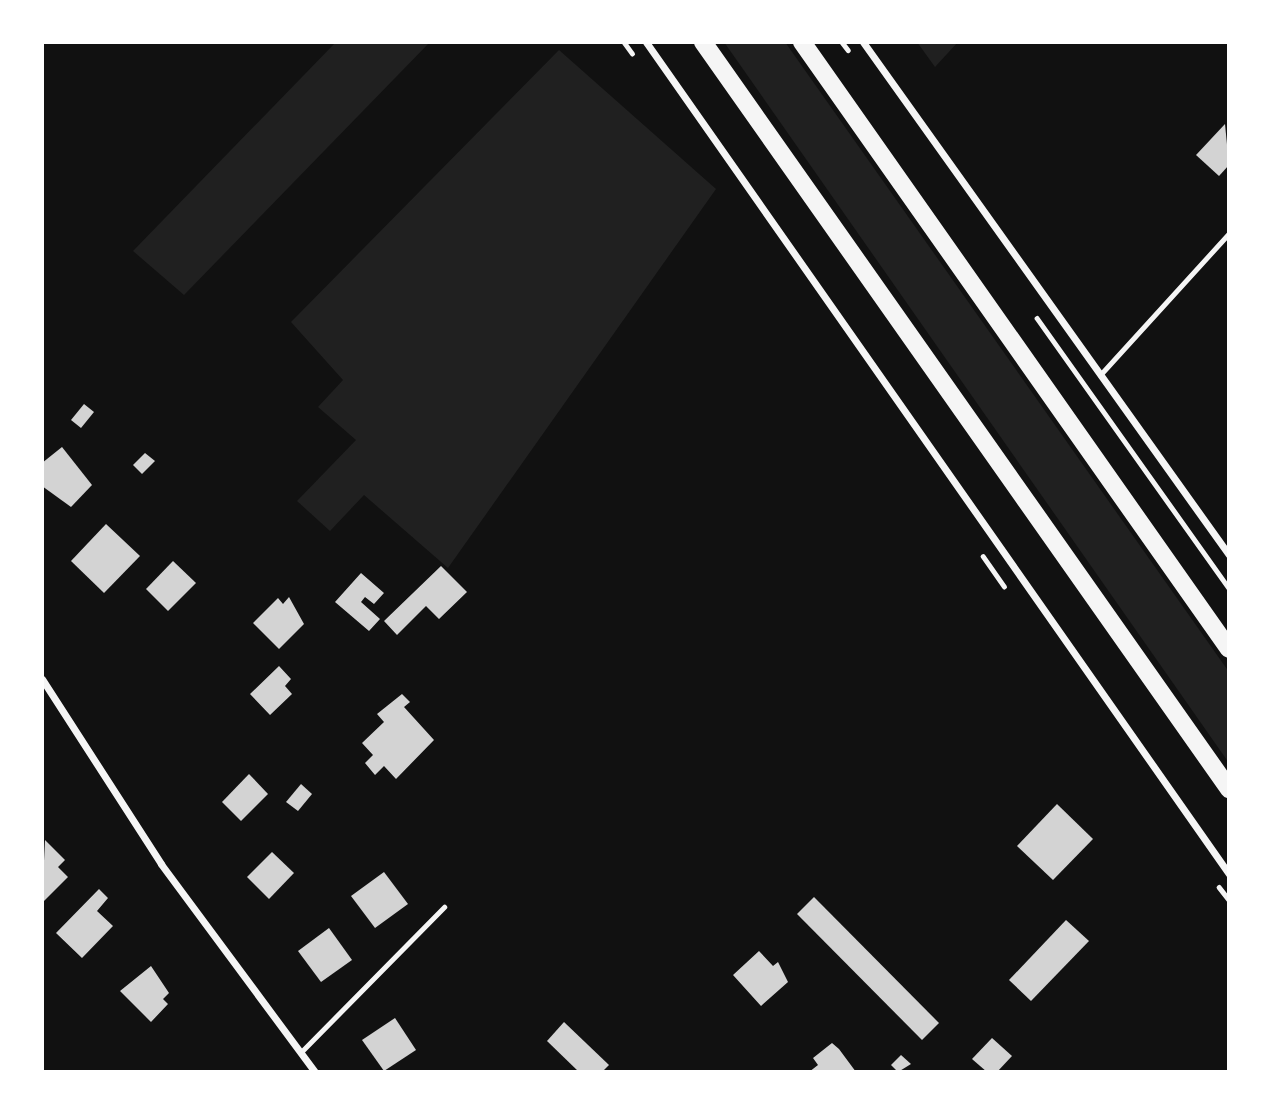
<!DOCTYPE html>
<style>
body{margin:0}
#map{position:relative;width:1271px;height:1114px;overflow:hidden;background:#111;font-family:"Titillium Web",sans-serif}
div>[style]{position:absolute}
.green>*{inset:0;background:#202020}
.building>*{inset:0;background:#d3d3d3}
.path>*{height:4.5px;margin:-2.25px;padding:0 2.25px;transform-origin:2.25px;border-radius:2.25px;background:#f5f5f5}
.service>*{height:5px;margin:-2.5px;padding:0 2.5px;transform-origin:2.5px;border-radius:2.5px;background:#f5f5f5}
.minor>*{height:7px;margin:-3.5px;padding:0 3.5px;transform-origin:3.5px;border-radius:3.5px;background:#f5f5f5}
.primary>*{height:18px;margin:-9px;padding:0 9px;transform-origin:9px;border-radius:9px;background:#f5f5f5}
span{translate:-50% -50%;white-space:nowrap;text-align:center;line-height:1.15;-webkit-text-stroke:5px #fff;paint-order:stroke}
.frame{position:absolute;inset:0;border:44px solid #fff;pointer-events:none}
</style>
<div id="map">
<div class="green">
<div style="clip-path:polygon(336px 42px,430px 42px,184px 295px,133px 251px)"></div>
<div style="clip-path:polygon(724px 42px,785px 42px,1229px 672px,1229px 763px)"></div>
<div style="clip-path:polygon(917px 42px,958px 42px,935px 67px)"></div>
<div style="clip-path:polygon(559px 50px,716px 189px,448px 568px,364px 495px,330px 531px,297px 501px,356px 440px,318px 407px,343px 380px,291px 322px)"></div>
</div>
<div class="building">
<div style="clip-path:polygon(1225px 124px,1229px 165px,1219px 176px,1196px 155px)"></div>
<div style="clip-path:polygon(84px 404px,94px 412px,81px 428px,71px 420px)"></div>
<div style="clip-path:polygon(62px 447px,92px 485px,71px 507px,42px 486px,42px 463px)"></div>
<div style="clip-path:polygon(145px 453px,155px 461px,142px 474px,133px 465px)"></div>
<div style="clip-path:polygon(106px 524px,140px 556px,104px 593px,71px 561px)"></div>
<div style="clip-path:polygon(173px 561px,196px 583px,168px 611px,146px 589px)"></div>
<div style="clip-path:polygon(441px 566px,467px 592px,439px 619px,426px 606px,397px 635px,384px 621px)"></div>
<div style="clip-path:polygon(361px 573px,384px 593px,374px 604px,365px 597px,361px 602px,380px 619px,369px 631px,335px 602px)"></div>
<div style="clip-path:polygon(289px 597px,304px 624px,279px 649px,253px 623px,278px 598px,283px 604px)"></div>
<div style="clip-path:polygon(279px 666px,291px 679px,285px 686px,292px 694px,270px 715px,250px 694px)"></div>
<div style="clip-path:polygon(402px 694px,410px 702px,404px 707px,434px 740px,396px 779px,384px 766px,375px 775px,365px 763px,373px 755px,362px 743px,384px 722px,377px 714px)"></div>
<div style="clip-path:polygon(249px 774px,268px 794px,241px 821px,222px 802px)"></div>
<div style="clip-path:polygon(301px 784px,312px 794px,298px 811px,286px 802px)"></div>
<div style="clip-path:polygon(1057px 804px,1093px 839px,1053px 880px,1017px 846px)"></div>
<div style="clip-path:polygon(45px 840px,65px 860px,58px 867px,68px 877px,42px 903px)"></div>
<div style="clip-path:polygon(272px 852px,294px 873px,269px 899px,247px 877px)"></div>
<div style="clip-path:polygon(384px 872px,408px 904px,375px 928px,351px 896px)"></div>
<div style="clip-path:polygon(99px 889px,108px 898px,97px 911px,113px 926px,82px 958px,56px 933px)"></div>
<div style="clip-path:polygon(814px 897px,939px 1023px,922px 1040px,797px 914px)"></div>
<div style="clip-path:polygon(1066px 920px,1089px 941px,1031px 1001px,1009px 980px)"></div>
<div style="clip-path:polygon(329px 928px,352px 960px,321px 982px,298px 951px)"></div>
<div style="clip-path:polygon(759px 951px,773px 966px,778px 962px,788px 982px,761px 1006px,733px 975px)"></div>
<div style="clip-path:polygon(151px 966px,169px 993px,163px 999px,168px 1004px,151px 1022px,120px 991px)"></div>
<div style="clip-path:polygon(395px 1018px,416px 1050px,384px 1071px,362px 1040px)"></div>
<div style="clip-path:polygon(564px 1022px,609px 1065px,602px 1072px,579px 1072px,547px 1041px)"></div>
<div style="clip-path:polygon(992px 1038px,1012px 1056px,997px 1072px,987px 1072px,972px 1059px)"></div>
<div style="clip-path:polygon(832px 1043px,839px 1049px,856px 1072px,809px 1072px,818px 1065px,813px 1058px)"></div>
<div style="clip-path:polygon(901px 1055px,911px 1064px,898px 1072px,891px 1065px)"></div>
</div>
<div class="path">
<div style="left:624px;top:42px;width:14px;rotate:54deg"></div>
<div style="left:842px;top:42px;width:10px;rotate:53deg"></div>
<div style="left:1037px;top:318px;width:331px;rotate:54.6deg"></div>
<div style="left:983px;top:556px;width:37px;rotate:55deg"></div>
<div style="left:1219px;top:887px;width:16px;rotate:52deg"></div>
</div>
<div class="service">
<div style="left:1100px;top:375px;width:192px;rotate:-47.7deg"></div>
<div style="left:301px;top:1052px;width:204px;rotate:-45.4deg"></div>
</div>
<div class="minor">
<div style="left:646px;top:42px;width:1016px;rotate:54.98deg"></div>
<div style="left:863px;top:42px;width:630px;rotate:54.49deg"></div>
<div style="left:42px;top:679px;width:220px;rotate:57.2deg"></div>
<div style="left:161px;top:864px;width:259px;rotate:53.5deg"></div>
</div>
<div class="primary">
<div style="left:703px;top:42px;width:914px;rotate:54.85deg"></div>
<div style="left:802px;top:42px;width:742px;rotate:54.88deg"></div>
</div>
<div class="frame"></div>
</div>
